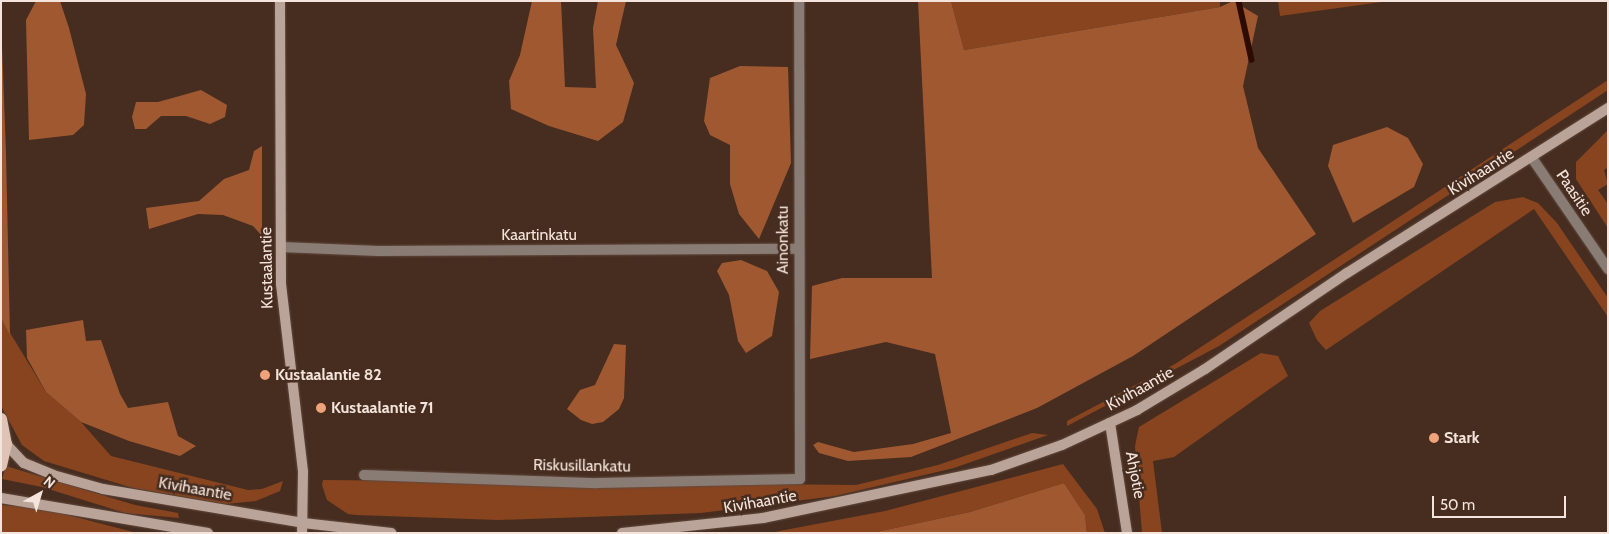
<!DOCTYPE html>
<style>
body{margin:0}
#map{position:relative;width:1609px;height:534px;overflow:hidden;background:#462d20;font-family:Cabin,sans-serif}
div>[style]{position:absolute}
.green>*{inset:0;background:#88441f}
.forest>*{inset:0;background:#a05831}
.stream>*{height:5.5px;margin:-2.75px;padding:0 2.75px;transform-origin:2.75px;border-radius:2.75px;background:#2e0b00}
.roads{filter:drop-shadow(0 0 1px #624a3e) drop-shadow(0 0 1px #624a3e)}
.street>*{height:10px;margin:-5px;padding:0 5px;transform-origin:5px;border-radius:5px;background:#897c75}
.secondary>*{height:10px;margin:-5px;padding:0 5px;transform-origin:5px;border-radius:5px;background:#baa49a}
.primary>*{height:12px;margin:-6px;padding:0 6px;transform-origin:6px;border-radius:6px;background:#dfc4b6}
.dots>*{width:14px;height:14px;translate:-50% -50%;box-sizing:border-box;border:2px solid #462d20;border-radius:50%}
span{translate:-50% -50%;white-space:nowrap;text-align:center;line-height:1.15;-webkit-text-stroke:5px #462d20;paint-order:stroke}
.street-label{font-size:16px;color:#f5e4dc}
.poi-label{font-size:16px;color:#f5e4dc;font-weight:700}
.left{translate:0 -50%;text-align:left}
.frame{position:absolute;inset:0;border:2px solid #f5e4dc;pointer-events:none}
.north{position:absolute;left:15px;top:469px;width:50px;height:50px;-webkit-text-stroke:4px #462d20;paint-order:stroke;rotate:39deg;font-size:14px;font-weight:700;line-height:20px;text-align:center;color:#f5e4dc}
.north::after{content:'';display:block;margin:auto;width:18px;height:22px;background:#f5e4dc;clip-path:polygon(50% 0,100% 100%,50% 72%,0 100%)}
.scale{position:absolute;left:1432px;top:496px;width:134px;height:22px;box-sizing:border-box;border:2px solid #f5e4dc;border-top:0;padding-left:6px;font-size:15px;line-height:18px;white-space:nowrap;color:#f5e4dc;-webkit-text-stroke:4px #462d20;paint-order:stroke}
</style>
<div id="map">
<div class="green">
<div style="clip-path:polygon(951px 1px,1220px 1px,1220px 7px,964px 50px)"></div>
<div style="clip-path:polygon(1278px 1px,1389px 1px,1280px 16px)"></div>
<div style="clip-path:polygon(1608px 80px,1608px 90px,1219px 346px,1067px 426px,1067px 421px,1175px 364px)"></div>
<div style="clip-path:polygon(1608px 130px,1608px 167px,1604px 170px,1608px 184px,1598px 190px,1608px 204px,1608px 228px,1576px 179px,1576px 162px)"></div>
<div style="clip-path:polygon(1523px 197px,1538px 203px,1557px 223px,1608px 298px,1608px 317px,1534px 209px,1326px 350px,1317px 340px,1309px 323px,1320px 311px,1495px 202px)"></div>
<div style="clip-path:polygon(1px 318px,46px 392px,81px 422px,111px 456px,248px 490px,262px 489px,283px 481px,280px 491px,256px 501px,226px 504px,133px 488px,44px 461px,22px 445px,1px 406px)"></div>
<div style="clip-path:polygon(1261px 353px,1278px 356px,1288px 376px,1174px 457px,1153px 461px,1162px 533px,1142px 533px,1135px 446px,1139px 427px)"></div>
<div style="clip-path:polygon(1032px 433px,1048px 435px,954px 468px,835px 496px,701px 513px,499px 520px,356px 515px,348px 514px,327px 500px,322px 485px,323px 480px,856px 485px,938px 465px)"></div>
<div style="clip-path:polygon(1063px 464px,1097px 509px,1105px 533px,1087px 533px,1085px 515px,1064px 483px,970px 512px,872px 533px,769px 533px,885px 511px)"></div>
<div style="clip-path:polygon(6px 466px,135px 505px,178px 513px,179px 518px,125px 513px,42px 487px,2px 479px)"></div>
<div style="clip-path:polygon(1px 505px,41px 508px,137px 533px,1px 533px)"></div>
</div>
<div class="forest">
<div style="clip-path:polygon(36px 1px,60px 1px,69px 28px,86px 94px,84px 125px,73px 135px,29px 140px,26px 20px)"></div>
<div style="clip-path:polygon(532px 1px,561px 1px,565px 87px,596px 88px,593px 28px,598px 1px,626px 1px,616px 45px,634px 83px,623px 122px,598px 141px,549px 126px,511px 109px,509px 81px,520px 55px)"></div>
<div style="clip-path:polygon(918px 1px,951px 1px,964px 50px,1220px 7px,1233px 1px,1258px 16px,1243px 86px,1258px 148px,1316px 234px,1133px 356px,1037px 408px,911px 457px,848px 461px,819px 453px,813px 445px,818px 442px,854px 452px,913px 444px,951px 433px,935px 354px,886px 342px,810px 359px,812px 286px,842px 278px,932px 278px)"></div>
<div style="clip-path:polygon(1px 19px,6px 154px,10px 335px,1px 318px)"></div>
<div style="clip-path:polygon(740px 66px,788px 67px,791px 163px,759px 239px,739px 214px,730px 184px,730px 145px,710px 135px,704px 121px,710px 78px)"></div>
<div style="clip-path:polygon(201px 90px,227px 105px,225px 117px,210px 124px,186px 116px,161px 116px,146px 129px,135px 129px,132px 117px,136px 102px,158px 102px)"></div>
<div style="clip-path:polygon(1387px 127px,1408px 138px,1423px 164px,1414px 187px,1353px 223px,1328px 166px,1333px 145px)"></div>
<div style="clip-path:polygon(262px 146px,262px 236px,253px 226px,223px 215px,198px 214px,149px 229px,146px 208px,199px 201px,224px 179px,249px 170px,254px 151px)"></div>
<div style="clip-path:polygon(741px 260px,767px 271px,779px 292px,772px 336px,746px 353px,738px 341px,729px 295px,717px 271px,722px 263px)"></div>
<div style="clip-path:polygon(83px 320px,86px 341px,101px 340px,120px 394px,128px 408px,168px 402px,178px 436px,196px 446px,180px 456px,129px 441px,81px 422px,46px 392px,27px 358px,26px 330px)"></div>
<div style="clip-path:polygon(614px 344px,626px 345px,624px 398px,619px 409px,603px 422px,592px 424px,581px 420px,567px 409px,580px 390px,595px 385px)"></div>
<div style="clip-path:polygon(1064px 483px,1085px 515px,1087px 533px,872px 533px,970px 512px)"></div>
</div>
<div class="stream">
<div style="left:1239px;top:1px;width:60px;rotate:77.6deg"></div>
</div>
<div class="roads">
<div class="street">
<div style="left:1532px;top:158px;width:135px;rotate:55.6deg"></div>
<div style="left:281px;top:247px;width:97px;rotate:2.4deg"></div>
<div style="left:378px;top:251px;width:420px;rotate:-0.3deg"></div>
<div style="left:364px;top:475px;width:233px;rotate:2deg"></div>
<div style="left:597px;top:483px;width:203px;rotate:-1.1deg"></div>
<div style="left:800px;top:479px;width:478px;rotate:-90.1deg"></div>
</div>
<div class="secondary">
<div style="left:280px;top:1px;width:283px;rotate:89.8deg"></div>
<div style="left:281px;top:284px;width:189px;rotate:83.3deg"></div>
<div style="left:303px;top:472px;width:61px;rotate:90.9deg"></div>
<div style="left:1110px;top:423px;width:111px;rotate:81.2deg"></div>
<div style="left:6px;top:444px;width:26px;rotate:47deg"></div>
<div style="left:24px;top:463px;width:31px;rotate:22deg"></div>
<div style="left:53px;top:475px;width:52px;rotate:15.6deg"></div>
<div style="left:103px;top:489px;width:203px;rotate:9.6deg"></div>
<div style="left:303px;top:523px;width:89px;rotate:6.5deg"></div>
<div style="left:1px;top:498px;width:210px;rotate:9.6deg"></div>
<div style="left:622px;top:533px;width:142px;rotate:-6.1deg"></div>
<div style="left:763px;top:518px;width:233px;rotate:-11.9deg"></div>
<div style="left:991px;top:470px;width:75px;rotate:-19.4deg"></div>
<div style="left:1062px;top:445px;width:83px;rotate:-25deg"></div>
<div style="left:1137px;top:410px;width:79px;rotate:-31.1deg"></div>
<div style="left:1205px;top:369px;width:171px;rotate:-34.1deg"></div>
<div style="left:1347px;top:273px;width:309px;rotate:-32.3deg"></div>
</div>
<div class="primary">
<div style="left:1px;top:419px;width:25px;rotate:79deg"></div>
<div style="left:6px;top:444px;width:22px;rotate:103deg"></div>
</div>
</div>
<div class="dots">
<div style="left:265px;top:375px;background:#f0a27a"></div>
<div style="left:321px;top:408px;background:#f0a27a"></div>
<div style="left:1434px;top:438px;background:#f0a27a"></div>
</div>
<div class="street-label">
<span style="left:1481px;top:172px;rotate:-32deg">Kivihaantie</span>
<span style="left:1574px;top:193px;rotate:56deg">Paasitie</span>
<span style="left:539px;top:235px">Kaartinkatu</span>
<span style="left:783px;top:240px;rotate:-90deg">Ainonkatu</span>
<span style="left:267px;top:268px;rotate:-91deg">Kustaalantie</span>
<span style="left:1140px;top:389px;rotate:-29deg">Kivihaantie</span>
<span style="left:582px;top:466px;rotate:1deg">Riskusillankatu</span>
<span style="left:1135px;top:475px;rotate:79deg">Ahjotie</span>
<span style="left:195px;top:489px;rotate:10deg">Kivihaantie</span>
<span style="left:760px;top:502px;rotate:-10deg">Kivihaantie</span>
</div>
<div class="poi-label">
<span class="left" style="left:275px;top:375px">Kustaalantie 82</span>
<span class="left" style="left:331px;top:408px">Kustaalantie 71</span>
<span class="left" style="left:1444px;top:438px">Stark</span>
</div>
<div class="frame"></div>
<div class="north">N</div>
<div class="scale">50 m</div>
</div>
